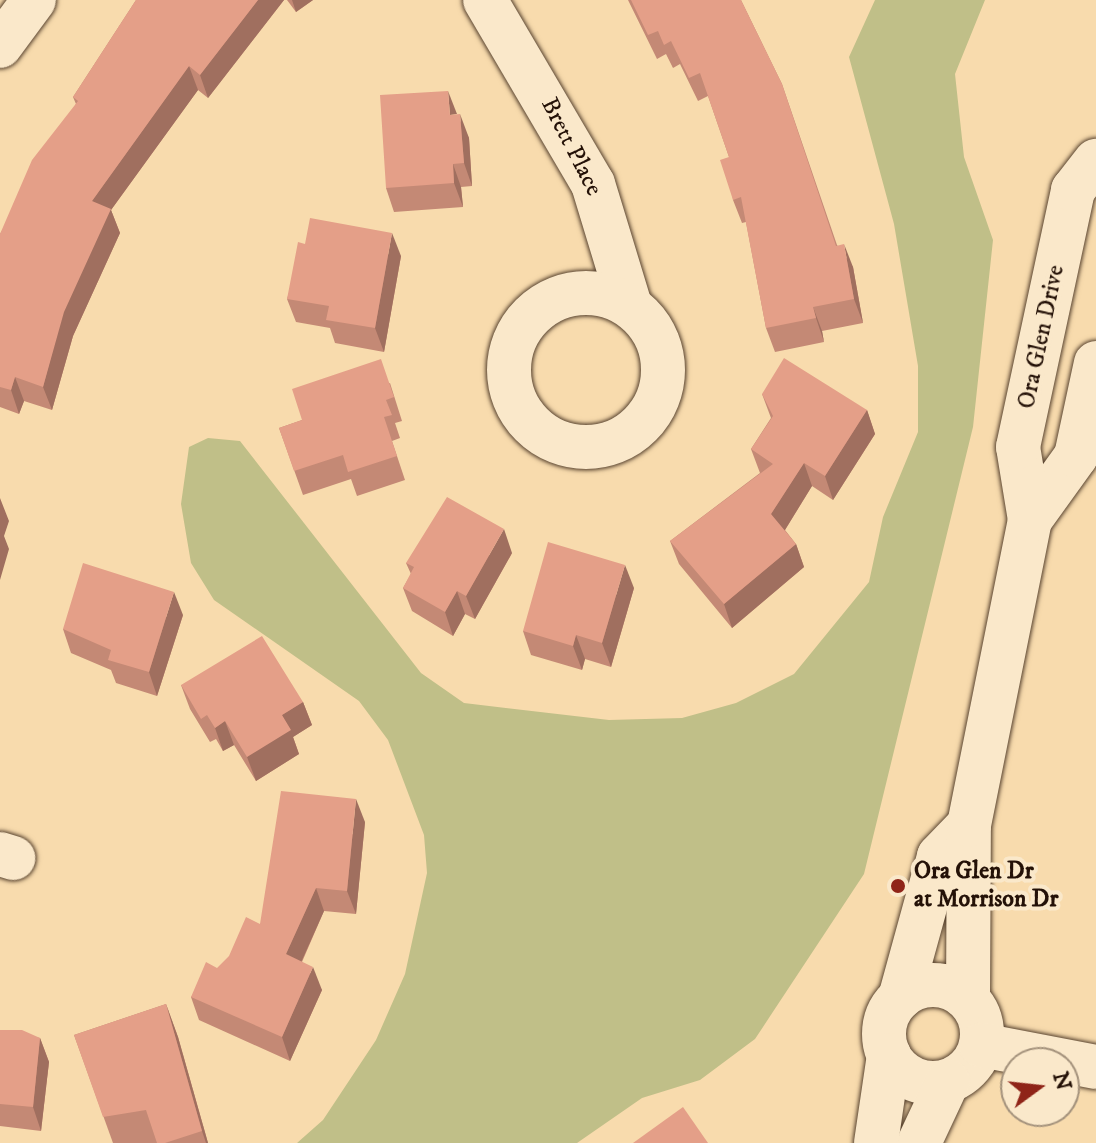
<!DOCTYPE html>
<style>
body{margin:0}
#map{position:relative;width:1096px;height:1143px;overflow:hidden;background:#f8dbad;font-family:"IM FELL DW Pica",serif}
div>[style]{position:absolute}
.green>*{inset:0;background:#c0bf88}
.roads{filter:drop-shadow(0 0 2px #594430) drop-shadow(0 0 2px #594430)}
.minor>*{height:44px;margin:-22px;padding:0 22px;transform-origin:22px;border-radius:22px;background:#fae8ca}
.minor>.ring{margin:-22px;padding:0;box-sizing:content-box;background:none;border:44px solid #fae8ca;border-radius:50%}
.wall>*{inset:0;background:#c48975}
.shaded-wall>*{inset:0;background:#a06f5f}
.building>*{inset:0;background:#e49f88}
.dots>*{width:22px;height:22px;translate:-50% -50%;box-sizing:border-box;border:4px solid #fae8ca;border-radius:50%}
span{translate:-50% -50%;white-space:nowrap;text-align:center;line-height:1.15;-webkit-text-stroke:8px #fae8ca;paint-order:stroke}
.street-label{font-size:24px;color:#241107}
.poi-label{font-size:24px;color:#241107;font-weight:700}
.left{translate:0 -50%;text-align:left}
.north{position:absolute;left:1000px;top:1047px;width:80px;height:80px;box-sizing:border-box;background:#fae8ca;border:2px solid #a4927c;border-radius:50%;rotate:75deg;font-size:22px;font-weight:700;line-height:32px;text-align:center;color:#241107}
.north::after{content:'';display:block;margin:auto;width:28px;height:36px;background:#8f2418;clip-path:polygon(50% 0,100% 100%,50% 72%,0 100%)}
</style>
<div id="map">
<div class="green">
<div style="clip-path:polygon(875px 0,985px 0,955px 74px,964px 157px,993px 240px,973px 427px,864px 874px,755px 1039px,700px 1080px,642px 1098px,577px 1143px,297px 1143px,323px 1120px,376px 1040px,405px 974px,427px 873px,424px 835px,388px 740px,359px 701px,214px 600px,191px 563px,181px 504px,189px 447px,208px 438px,240px 441px,421px 673px,464px 703px,609px 720px,682px 718px,736px 703px,794px 674px,869px 582px,883px 517px,918px 432px,918px 366px,894px 224px,849px 57px)"></div>
</div>
<div class="roads">
<div class="minor">
<div style="left:485px;top:0;width:213px;rotate:59.6deg"></div>
<div style="left:593px;top:184px;width:127px;rotate:73.1deg"></div>
<div style="left:0;top:46px;width:57px;rotate:-53.5deg"></div>
<div class="ring" style="left:509px;top:293px;width:110px;height:110px"></div>
<div style="left:1030px;top:520px;width:79px;rotate:-54.3deg"></div>
<div style="left:1076px;top:456px;width:95px;rotate:-77.9deg"></div>
<div style="left:0;top:854px;width:14px;rotate:17deg"></div>
<div class="ring" style="left:884px;top:985px;width:54px;height:54px"></div>
<div style="left:900px;top:998px;width:147px;rotate:-74.6deg"></div>
<div style="left:939px;top:856px;width:43px;rotate:-45.9deg"></div>
<div style="left:968px;top:999px;width:174px;rotate:-89.7deg"></div>
<div style="left:969px;top:825px;width:311px;rotate:-78.7deg"></div>
<div style="left:1030px;top:520px;width:74px;rotate:-99.3deg"></div>
<div style="left:1018px;top:447px;width:263px;rotate:-77.9deg"></div>
<div style="left:1073px;top:190px;width:37px;rotate:-52deg"></div>
<div style="left:981px;top:1045px;width:117px;rotate:10.8deg"></div>
<div style="left:876px;top:1143px;width:89px;rotate:-81.6deg"></div>
<div style="left:919px;top:1143px;width:68px;rotate:-64.9deg"></div>
</div>
</div>
<div class="wall">
<div style="clip-path:polygon(136px 0,284px 0,208px 98px,198px 90px,111px 210px,120px 233px,73px 336px,52px 410px,24px 401px,19px 414px,0 407px,0 234px,76px 104px,73px 97px)"></div>
<div style="clip-path:polygon(287px 0,313px 0,296px 12px)"></div>
<div style="clip-path:polygon(628px 0,741px 0,782px 84px,837px 245px,853px 267px,863px 323px,822px 331px,824px 342px,775px 352px,766px 328px,746px 222px,742px 223px,733px 200px,729px 157px,708px 96px,698px 101px,680px 64px,673px 68px,666px 54px,657px 59px)"></div>
<div style="clip-path:polygon(457px 115px,469px 138px,472px 186px,461px 187px,463px 207px,394px 212px,386px 188px)"></div>
<div style="clip-path:polygon(305px 244px,401px 256px,384px 352px,335px 343px,330px 328px,296px 322px,287px 299px)"></div>
<div style="clip-path:polygon(390px 383px,402px 421px,395px 423px,400px 438px,392px 441px,405px 480px,357px 496px,351px 479px,303px 495px,279px 428px,302px 420px)"></div>
<div style="clip-path:polygon(762px 394px,867px 410px,875px 434px,833px 500px,812px 486px,785px 530px,796px 544px,804px 567px,732px 628px,679px 564px,670px 541px,760px 473px,751px 449px,771px 418px)"></div>
<div style="clip-path:polygon(512px 553px,475px 619px,465px 614px,453px 636px,412px 611px,403px 588px,411px 574px,406px 563px)"></div>
<div style="clip-path:polygon(634px 588px,611px 667px,585px 659px,582px 670px,531px 655px,523px 631px)"></div>
<div style="clip-path:polygon(183px 615px,157px 696px,116px 683px,111px 670px,71px 653px,63px 629px)"></div>
<div style="clip-path:polygon(181px 685px,303px 702px,312px 725px,293px 737px,299px 754px,256px 781px,234px 745px,223px 751px,216px 739px,210px 742px,190px 709px)"></div>
<div style="clip-path:polygon(365px 822px,356px 914px,324px 911px,302px 962px,322px 990px,290px 1061px,199px 1020px,191px 997px,260px 924px)"></div>
<div style="clip-path:polygon(166px 1004px,178px 1037px,208px 1143px,113px 1143px,74px 1035px)"></div>
<div style="clip-path:polygon(0 1030px,40px 1038px,49px 1062px,41px 1131px,0 1126px)"></div>
</div>
<div class="shaded-wall">
<div style="clip-path:polygon(258px 0,284px 0,208px 98px,200px 75px)"></div>
<div style="clip-path:polygon(292px 0,313px 0,296px 12px)"></div>
<div style="clip-path:polygon(189px 66px,198px 90px,111px 210px,120px 233px,73px 336px,52px 410px,43px 387px,92px 201px)"></div>
<div style="clip-path:polygon(448px 91px,457px 114px,450px 115px)"></div>
<div style="clip-path:polygon(460px 114px,469px 138px,472px 186px,464px 163px)"></div>
<div style="clip-path:polygon(453px 164px,461px 187px,463px 207px,454px 183px)"></div>
<div style="clip-path:polygon(392px 233px,401px 256px,384px 352px,375px 328px)"></div>
<div style="clip-path:polygon(844px 244px,853px 267px,863px 323px,854px 299px)"></div>
<div style="clip-path:polygon(813px 307px,822px 331px,824px 342px,816px 318px)"></div>
<div style="clip-path:polygon(15px 377px,24px 401px,19px 414px,11px 390px)"></div>
<div style="clip-path:polygon(867px 410px,875px 434px,833px 500px,825px 476px)"></div>
<div style="clip-path:polygon(804px 463px,812px 486px,780px 538px,771px 514px)"></div>
<div style="clip-path:polygon(0 498px,9px 521px,4px 536px,9px 549px,0 580px)"></div>
<div style="clip-path:polygon(504px 529px,512px 553px,475px 619px,466px 596px)"></div>
<div style="clip-path:polygon(796px 544px,804px 567px,732px 628px,724px 604px)"></div>
<div style="clip-path:polygon(625px 565px,634px 588px,611px 667px,602px 643px)"></div>
<div style="clip-path:polygon(457px 591px,465px 614px,453px 636px,445px 612px)"></div>
<div style="clip-path:polygon(174px 592px,183px 615px,157px 696px,149px 672px)"></div>
<div style="clip-path:polygon(576px 635px,585px 659px,582px 670px,573px 646px)"></div>
<div style="clip-path:polygon(303px 702px,312px 725px,293px 737px,299px 754px,256px 781px,247px 757px,282px 715px)"></div>
<div style="clip-path:polygon(225px 721px,234px 745px,223px 751px,215px 728px)"></div>
<div style="clip-path:polygon(356px 799px,365px 822px,356px 914px,347px 891px)"></div>
<div style="clip-path:polygon(316px 888px,324px 911px,294px 978px,286px 954px)"></div>
<div style="clip-path:polygon(313px 967px,322px 990px,290px 1061px,282px 1037px)"></div>
<div style="clip-path:polygon(166px 1004px,178px 1037px,208px 1143px,206px 1143px,202px 1131px)"></div>
<div style="clip-path:polygon(40px 1038px,49px 1062px,41px 1131px,33px 1107px)"></div>
</div>
<div class="building">
<div style="clip-path:polygon(136px 0,258px 0,200px 75px,189px 66px,92px 201px,111px 209px,64px 312px,43px 387px,15px 377px,11px 390px,0 387px,0 234px,32px 160px,78px 101px,73px 97px)"></div>
<div style="clip-path:polygon(631px 0,741px 0,782px 84px,836px 246px,844px 244px,854px 299px,813px 307px,816px 318px,766px 328px,741px 197px,733px 200px,720px 160px,729px 157px,700px 73px,689px 78px,671px 41px,664px 45px,658px 31px,648px 35px)"></div>
<div style="clip-path:polygon(448px 91px,450px 115px,460px 114px,464px 163px,453px 164px,454px 183px,386px 188px,380px 95px)"></div>
<div style="clip-path:polygon(310px 218px,392px 233px,375px 328px,326px 320px,329px 306px,287px 299px,298px 242px,305px 244px)"></div>
<div style="clip-path:polygon(784px 358px,867px 410px,825px 476px,804px 463px,771px 514px,796px 544px,724px 604px,670px 541px,773px 464px,751px 449px,773px 416px,762px 394px)"></div>
<div style="clip-path:polygon(381px 359px,394px 397px,386px 400px,392px 415px,384px 417px,397px 456px,348px 472px,343px 455px,294px 471px,279px 428px,302px 420px,292px 389px)"></div>
<div style="clip-path:polygon(447px 497px,504px 529px,466px 596px,457px 591px,445px 612px,403px 588px,414px 567px,406px 563px)"></div>
<div style="clip-path:polygon(548px 542px,625px 565px,602px 643px,576px 635px,573px 646px,523px 631px)"></div>
<div style="clip-path:polygon(83px 563px,174px 592px,149px 672px,108px 660px,111px 650px,63px 629px)"></div>
<div style="clip-path:polygon(262px 636px,303px 702px,282px 715px,291px 730px,247px 757px,225px 721px,215px 728px,207px 715px,201px 719px,181px 685px)"></div>
<div style="clip-path:polygon(281px 791px,356px 799px,347px 891px,316px 888px,286px 954px,313px 967px,282px 1037px,191px 997px,206px 962px,217px 968px,229px 956px,246px 917px,260px 924px)"></div>
<div style="clip-path:polygon(166px 1004px,202px 1131px,165px 1143px,157px 1143px,146px 1110px,103px 1117px,74px 1035px)"></div>
<div style="clip-path:polygon(0 1030px,22px 1030px,40px 1038px,33px 1107px,0 1104px)"></div>
<div style="clip-path:polygon(683px 1107px,708px 1143px,633px 1143px)"></div>
</div>
<div class="dots">
<div style="left:898px;top:886px;background:#8f2418"></div>
</div>
<div class="street-label">
<span style="left:571px;top:147px;rotate:63deg">Brett Place</span>
<span style="left:1042px;top:337px;rotate:-78deg">Ora Glen Drive</span>
</div>
<div class="poi-label">
<span class="left" style="left:914px;top:886px">Ora Glen Dr<br>at Morrison Dr</span>
</div>
<div class="north">N</div>
</div>
